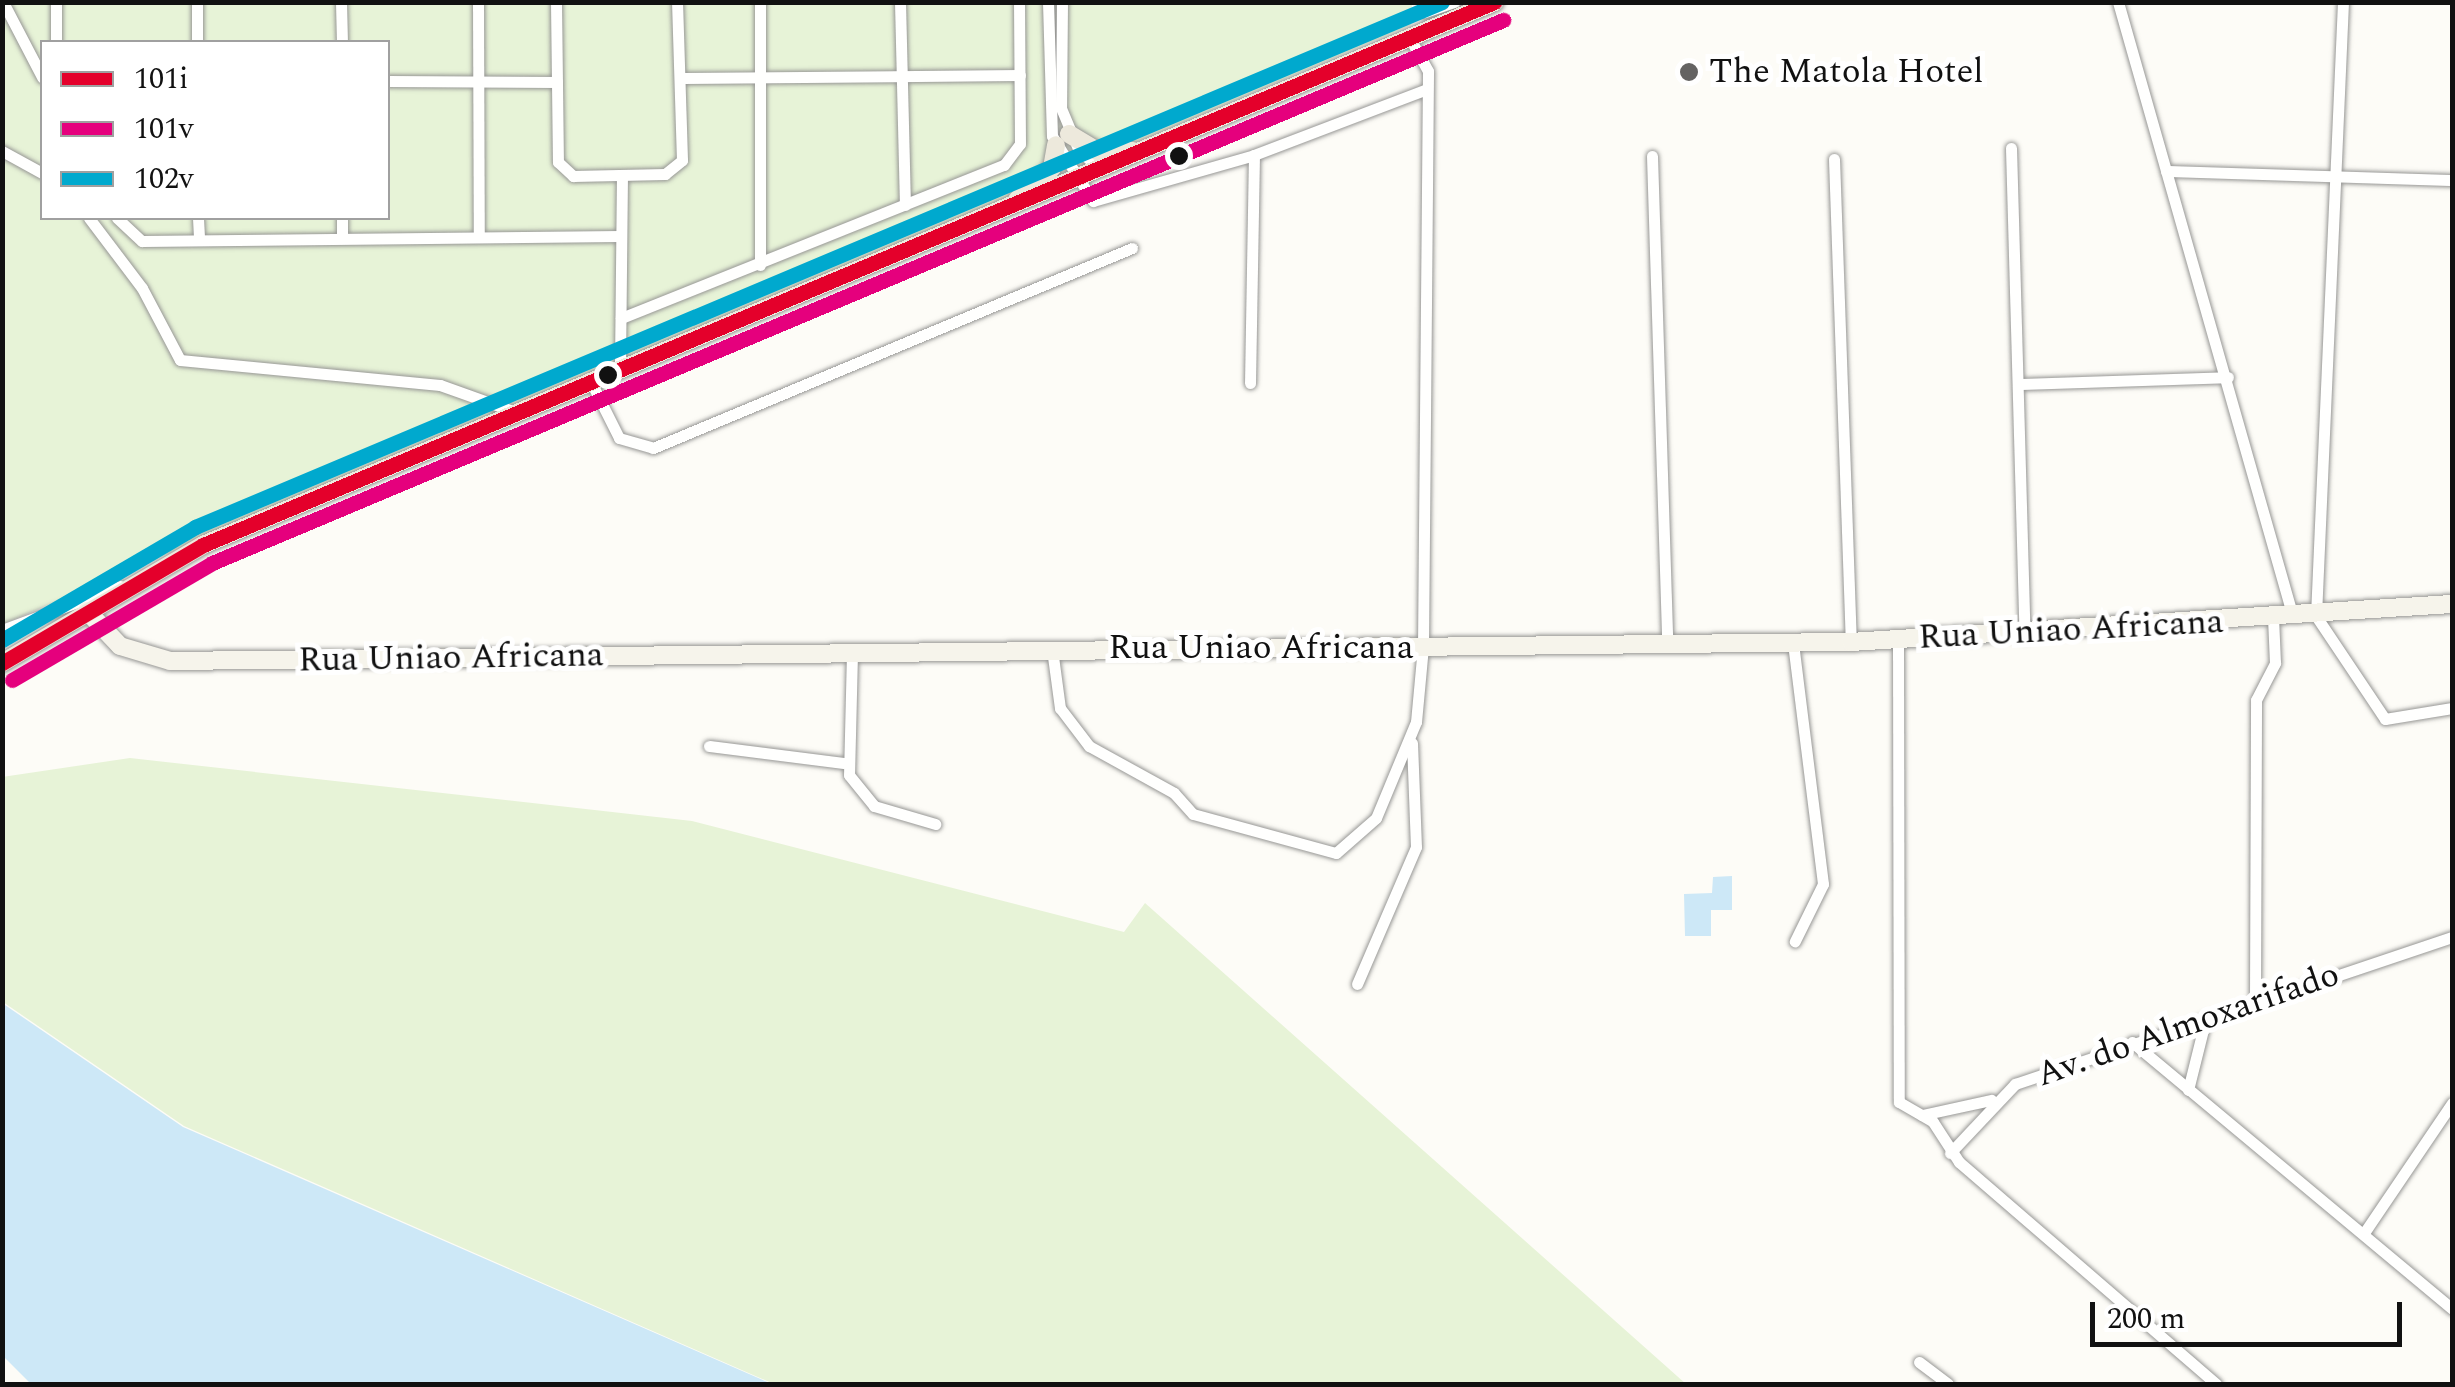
<!DOCTYPE html>
<style>
body{margin:0}
#map{position:relative;width:2455px;height:1387px;overflow:hidden;background:#fdfcf7;font-family:Spectral,serif}
div>[style]{position:absolute}
.green>*{inset:0;background:#e7f3d7}
.water>*{inset:0;background:#cde8f7}
.roads{filter:drop-shadow(0 0 2px #979795) drop-shadow(0 0 2px #979795)}
.street>*{height:11px;margin:-5.5px;padding:0 5.5px;transform-origin:5.5px;border-radius:5.5px;background:#fffffe}
.secondary>*{height:18px;margin:-9px;padding:0 9px;transform-origin:9px;border-radius:9px;background:#f6f4eb}
.primary>*{height:18px;margin:-9px;padding:0 9px;transform-origin:9px;border-radius:9px;background:#ede9dc}
.bus-1>*{height:15px;margin:-7.5px;padding:0 7.5px;transform-origin:7.5px;border-radius:7.5px;background:#e4002b}
.bus-2>*{height:15px;margin:-7.5px;padding:0 7.5px;transform-origin:7.5px;border-radius:7.5px;background:#e5007d}
.bus-3>*{height:15px;margin:-7.5px;padding:0 7.5px;transform-origin:7.5px;border-radius:7.5px;background:#00a9ce}
.dots>*{width:28px;height:28px;translate:-50% -50%;box-sizing:border-box;border:5px solid #fff;border-radius:50%}
span{translate:-50% -50%;white-space:nowrap;text-align:center;line-height:1.15;-webkit-text-stroke:10px #fff;paint-order:stroke}
.poi-label{font-size:35px;color:#111}
.left{translate:0 -50%;text-align:left}
.street-label{font-size:35px;color:#111}
.frame{position:absolute;inset:0;border:5px solid #111;pointer-events:none}
.legend{position:absolute;left:40px;top:40px;width:350px;height:180px;box-sizing:border-box;background:#fff;border:2px solid #a0a0a0;margin:0;padding:12px 18px;list-style:none;font-size:30px;color:#111}
.legend li{display:flex;align-items:center;gap:20px;height:50px}
.legend b{width:50px;border:2px solid #a0a0a0}
.scale{position:absolute;left:2090px;top:1302px;width:312px;height:45px;box-sizing:border-box;border:5px solid #111;border-top:0;padding-left:12px;font-size:30px;line-height:35px;white-space:nowrap;color:#111;-webkit-text-stroke:8px #fff;paint-order:stroke}
</style>
<div id="map">
<div class="green">
<div style="clip-path:polygon(evenodd,3px 3px,1412px 3px,1411px 25px,3px 624px,3px 3px,42px 42px,388px 42px,388px 218px,42px 218px,42px 42px)"></div>
<div style="clip-path:polygon(130px 758px,692px 821px,1124px 932px,1145px 903px,1686px 1384px,774px 1384px,184px 1126px,3px 1002px,2px 777px)"></div>
</div>
<div class="water">
<div style="clip-path:polygon(1732px 876px,1732px 910px,1711px 910px,1711px 936px,1685px 936px,1684px 894px,1712px 893px,1713px 877px)"></div>
<div style="clip-path:polygon(2px 1003px,183px 1127px,772px 1384px,31px 1384px,3px 1356px)"></div>
</div>
<div class="roads">
<div class="street">
<div style="left:3px;top:2px;width:85px;rotate:62.5deg"></div>
<div style="left:197px;top:2px;width:40px;rotate:90deg"></div>
<div style="left:341px;top:2px;width:40px;rotate:88.6deg"></div>
<div style="left:478px;top:2px;width:235px;rotate:89.8deg"></div>
<div style="left:556px;top:2px;width:160px;rotate:89.3deg"></div>
<div style="left:558px;top:162px;width:21px;rotate:43deg"></div>
<div style="left:573px;top:176px;width:92px;rotate:-1.2deg"></div>
<div style="left:665px;top:174px;width:22px;rotate:-39deg"></div>
<div style="left:682px;top:160px;width:158px;rotate:-91.8deg"></div>
<div style="left:760px;top:2px;width:263px;rotate:90deg"></div>
<div style="left:900px;top:2px;width:203px;rotate:88.6deg"></div>
<div style="left:1048px;top:2px;width:134px;rotate:88.3deg"></div>
<div style="left:1052px;top:136px;width:77px;rotate:57.8deg"></div>
<div style="left:1093px;top:201px;width:167px;rotate:-15.9deg"></div>
<div style="left:1254px;top:155px;width:185px;rotate:-20.9deg"></div>
<div style="left:1062px;top:2px;width:106px;rotate:90.5deg"></div>
<div style="left:1061px;top:108px;width:47px;rotate:67.3deg"></div>
<div style="left:1079px;top:151px;width:28px;rotate:39deg"></div>
<div style="left:2118px;top:2px;width:639px;rotate:74.12deg"></div>
<div style="left:2343px;top:2px;width:615px;rotate:92.52deg"></div>
<div style="left:2316px;top:616px;width:124px;rotate:56.2deg"></div>
<div style="left:2385px;top:719px;width:68px;rotate:-9.3deg"></div>
<div style="left:1425px;top:12px;width:31px;rotate:-19deg"></div>
<div style="left:56px;top:42px;width:40px;rotate:-90deg"></div>
<div style="left:683px;top:78px;width:337px;rotate:-0.5deg"></div>
<div style="left:388px;top:81px;width:169px;rotate:0.3deg"></div>
<div style="left:2011px;top:148px;width:489px;rotate:88.4deg"></div>
<div style="left:2px;top:151px;width:46px;rotate:28.8deg"></div>
<div style="left:1652px;top:156px;width:488px;rotate:88.2deg"></div>
<div style="left:1834px;top:159px;width:483px;rotate:88deg"></div>
<div style="left:2166px;top:171px;width:286px;rotate:1.8deg"></div>
<div style="left:89px;top:218px;width:88px;rotate:52.9deg"></div>
<div style="left:142px;top:288px;width:81px;rotate:62.2deg"></div>
<div style="left:180px;top:360px;width:261px;rotate:5.5deg"></div>
<div style="left:440px;top:385px;width:77px;rotate:19.6deg"></div>
<div style="left:117px;top:218px;width:34px;rotate:43deg"></div>
<div style="left:142px;top:241px;width:478px;rotate:-0.6deg"></div>
<div style="left:198px;top:218px;width:21px;rotate:87deg"></div>
<div style="left:342px;top:238px;width:20px;rotate:-90deg"></div>
<div style="left:621px;top:318px;width:412px;rotate:-21.8deg"></div>
<div style="left:1004px;top:165px;width:26px;rotate:-53deg"></div>
<div style="left:1020px;top:144px;width:142px;rotate:-90.4deg"></div>
<div style="left:620px;top:365px;width:189px;rotate:-89.4deg"></div>
<div style="left:589px;top:378px;width:67px;rotate:63.4deg"></div>
<div style="left:619px;top:438px;width:35px;rotate:16deg"></div>
<div style="left:653px;top:448px;width:519px;rotate:-22.66deg"></div>
<div style="left:1250px;top:383px;width:228px;rotate:-89deg"></div>
<div style="left:2019px;top:384px;width:209px;rotate:-1.9deg"></div>
<div style="left:2px;top:630px;width:126px;rotate:-20.4deg"></div>
<div style="left:1898px;top:640px;width:462px;rotate:89.9deg"></div>
<div style="left:1899px;top:1102px;width:39px;rotate:30deg"></div>
<div style="left:1933px;top:1122px;width:48px;rotate:57deg"></div>
<div style="left:1959px;top:1162px;width:340px;rotate:40.8deg"></div>
<div style="left:1793px;top:643px;width:243px;rotate:82.9deg"></div>
<div style="left:1823px;top:884px;width:64px;rotate:116.2deg"></div>
<div style="left:1052px;top:649px;width:60px;rotate:82.3deg"></div>
<div style="left:1060px;top:708px;width:48px;rotate:52.7deg"></div>
<div style="left:1089px;top:746px;width:97px;rotate:28.9deg"></div>
<div style="left:1174px;top:793px;width:28px;rotate:48deg"></div>
<div style="left:1193px;top:814px;width:148px;rotate:15.3deg"></div>
<div style="left:1336px;top:853px;width:53px;rotate:-41.2deg"></div>
<div style="left:1376px;top:818px;width:104px;rotate:-67.4deg"></div>
<div style="left:1416px;top:722px;width:75px;rotate:-84.7deg"></div>
<div style="left:1423px;top:647px;width:576px;rotate:-89.5deg"></div>
<div style="left:1428px;top:71px;width:38px;rotate:-119deg"></div>
<div style="left:852px;top:653px;width:122px;rotate:91.4deg"></div>
<div style="left:849px;top:775px;width:40px;rotate:51deg"></div>
<div style="left:874px;top:806px;width:64px;rotate:16.4deg"></div>
<div style="left:709px;top:746px;width:136px;rotate:7.2deg"></div>
<div style="left:1357px;top:984px;width:149px;rotate:-66.7deg"></div>
<div style="left:1416px;top:847px;width:104px;rotate:-92.2deg"></div>
<div style="left:2255px;top:999px;width:299px;rotate:-89.8deg"></div>
<div style="left:2256px;top:700px;width:42px;rotate:-62.8deg"></div>
<div style="left:2275px;top:663px;width:45px;rotate:-92.5deg"></div>
<div style="left:2132px;top:1042px;width:417px;rotate:39.8deg"></div>
<div style="left:2188px;top:1090px;width:74px;rotate:-76deg"></div>
<div style="left:1922px;top:1115px;width:71px;rotate:-12.3deg"></div>
<div style="left:1950px;top:1153px;width:95px;rotate:-46.7deg"></div>
<div style="left:2015px;top:1084px;width:461px;rotate:-18.6deg"></div>
<div style="left:2364px;top:1233px;width:157px;rotate:-55.9deg"></div>
<div style="left:1919px;top:1362px;width:36px;rotate:37deg"></div>
</div>
<div class="secondary">
<div style="left:87px;top:611px;width:48px;rotate:46.7deg"></div>
<div style="left:120px;top:646px;width:52px;rotate:16.7deg"></div>
<div style="left:170px;top:661px;width:1681px;rotate:-0.65deg"></div>
<div style="left:1851px;top:642px;width:602px;rotate:-3.62deg"></div>
</div>
<div class="primary">
<div style="left:1069px;top:134px;width:33px;rotate:31deg"></div>
<div style="left:1097px;top:151px;width:36px"></div>
<div style="left:1017px;top:200px;width:47px;rotate:-42.4deg"></div>
<div style="left:1052px;top:168px;width:23px;rotate:-80deg"></div>
<div style="left:2px;top:663px;width:233px;rotate:-30.4deg"></div>
<div style="left:203px;top:545px;width:1401px;rotate:-22.8deg"></div>
</div>
</div>
<div class="bus-1">
<div style="left:2px;top:663px;width:233px;rotate:-30.4deg"></div>
<div style="left:203px;top:545px;width:1401px;rotate:-22.81deg"></div>
</div>
<div class="bus-2">
<div style="left:12px;top:680px;width:232px;rotate:-30.3deg"></div>
<div style="left:212px;top:563px;width:1401px;rotate:-22.81deg"></div>
</div>
<div class="bus-3">
<div style="left:2px;top:640px;width:224px;rotate:-30.3deg"></div>
<div style="left:195px;top:527px;width:1353px;rotate:-22.83deg"></div>
</div>
<div class="dots">
<div style="left:1689px;top:72px;background:#646362"></div>
<div style="left:1179px;top:156px;background:#111"></div>
<div style="left:608px;top:375px;background:#111"></div>
</div>
<div class="poi-label">
<span class="left" style="left:1709px;top:72px">The Matola Hotel</span>
</div>
<div class="street-label">
<span style="left:2071px;top:630px;rotate:-3deg">Rua Uniao Africana</span>
<span style="left:1261px;top:648px">Rua Uniao Africana</span>
<span style="left:451px;top:658px;rotate:-1deg">Rua Uniao Africana</span>
<span style="left:2188px;top:1025px;rotate:-19deg">Av. do Almoxarifado</span>
</div>
<div class="frame"></div>
<ul class="legend">
<li><b style="height:12px;background:#e4002b"></b>101i</li>
<li><b style="height:12px;background:#e5007d"></b>101v</li>
<li><b style="height:12px;background:#00a9ce"></b>102v</li>
</ul>
<div class="scale">200 m</div>
</div>
